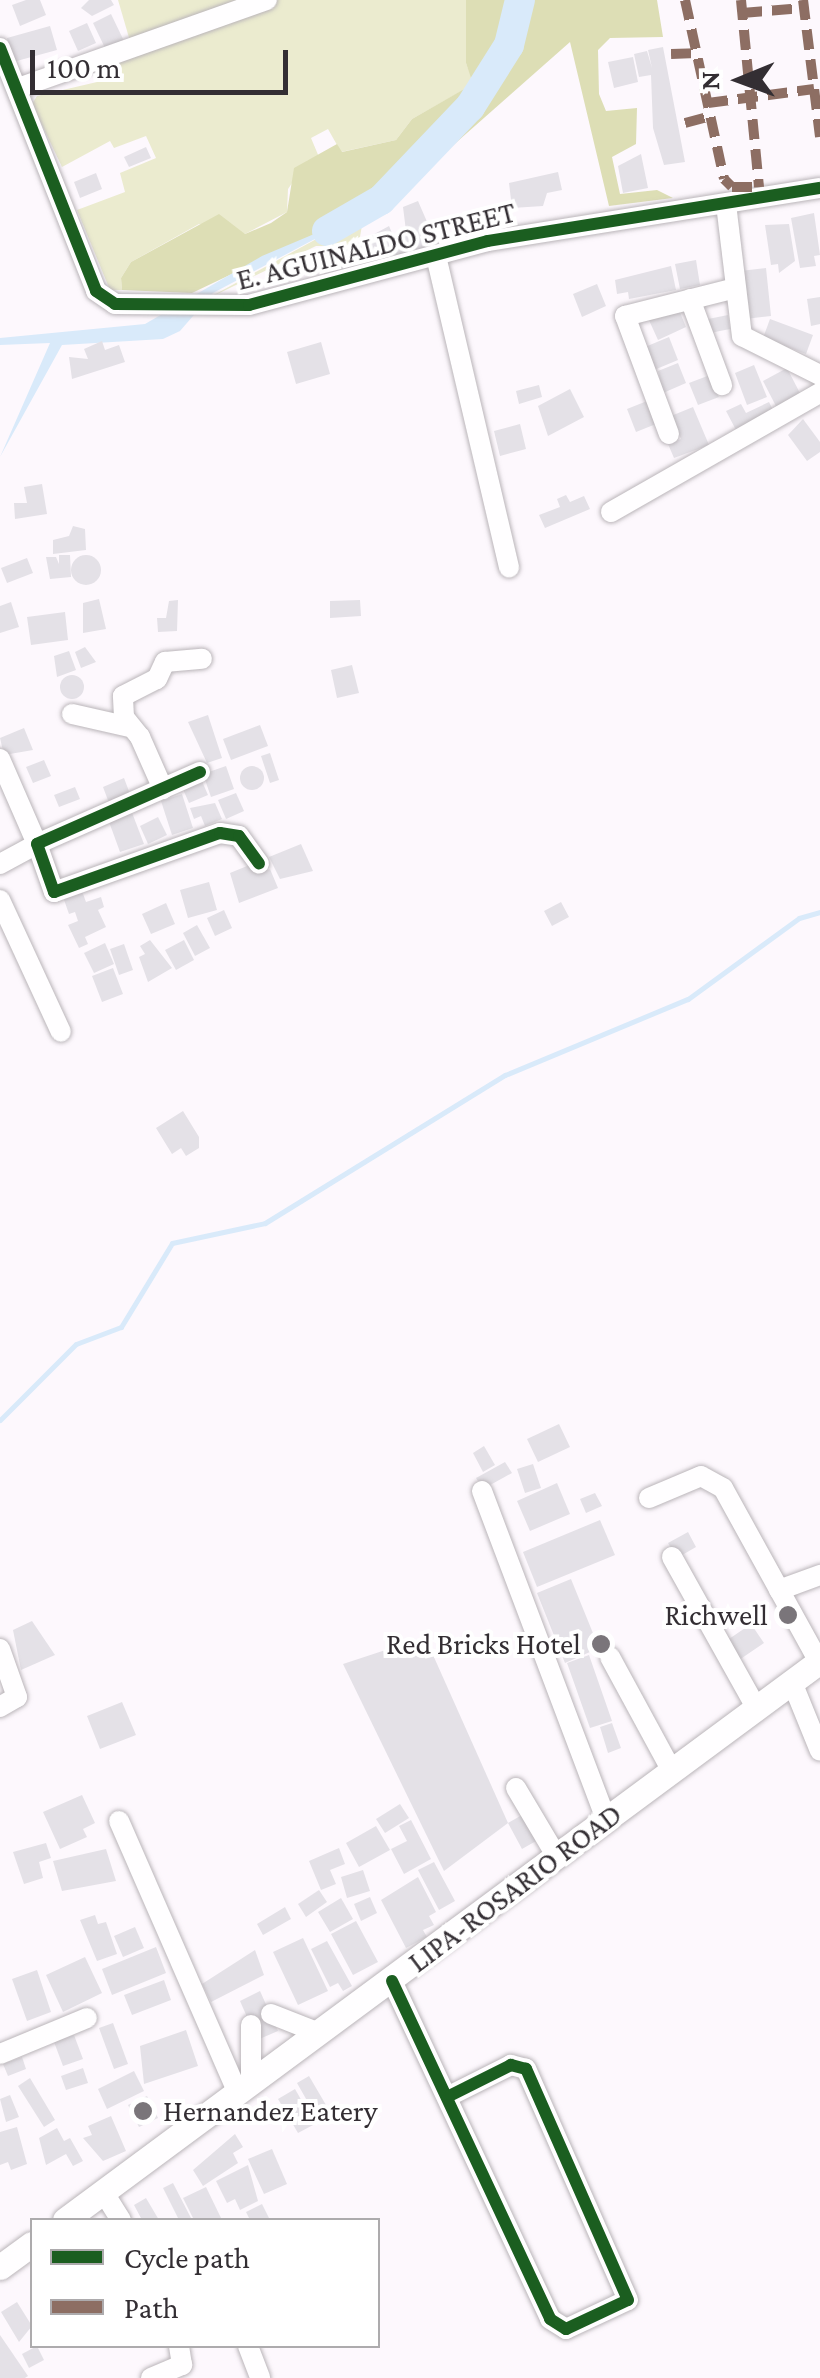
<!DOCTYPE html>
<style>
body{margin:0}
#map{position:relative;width:820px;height:2378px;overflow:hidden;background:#fdf8fd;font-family:"Crimson Pro",serif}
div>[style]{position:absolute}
.green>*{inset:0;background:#ebebcf}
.forest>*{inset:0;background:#dddeb5}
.water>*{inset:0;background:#d9eafa}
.stream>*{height:5px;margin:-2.5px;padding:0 2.5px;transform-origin:2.5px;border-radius:2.5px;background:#d9eafa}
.river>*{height:30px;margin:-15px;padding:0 15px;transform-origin:15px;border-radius:15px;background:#d9eafa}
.building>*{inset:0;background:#e4e1e7}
.round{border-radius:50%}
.roads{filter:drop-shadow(0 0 2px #bab5b9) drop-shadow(0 0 2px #bab5b9)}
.minor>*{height:20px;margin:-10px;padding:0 10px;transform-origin:10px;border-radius:10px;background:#fffeff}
.major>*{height:25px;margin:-12.5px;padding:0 12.5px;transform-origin:12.5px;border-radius:12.5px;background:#fffeff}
.quiet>*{height:10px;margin-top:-5px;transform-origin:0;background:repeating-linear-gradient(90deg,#8d6e63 0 20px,transparent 0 30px)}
.cycleway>*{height:12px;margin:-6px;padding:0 6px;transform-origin:6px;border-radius:6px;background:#1b5e20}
.dots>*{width:28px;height:28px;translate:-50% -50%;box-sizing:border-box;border:5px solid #fff;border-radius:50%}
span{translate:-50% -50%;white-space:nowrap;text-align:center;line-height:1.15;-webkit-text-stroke:8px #fff;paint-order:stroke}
.street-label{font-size:30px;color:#332e33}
.poi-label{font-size:30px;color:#332e33}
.right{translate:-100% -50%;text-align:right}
.left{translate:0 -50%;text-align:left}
.legend{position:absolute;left:30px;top:2218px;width:350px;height:130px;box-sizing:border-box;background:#fff;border:2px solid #adabad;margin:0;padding:12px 18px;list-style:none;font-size:30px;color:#332e33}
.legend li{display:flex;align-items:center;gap:20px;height:50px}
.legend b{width:50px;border:2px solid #adabad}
.north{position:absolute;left:690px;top:30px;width:100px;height:100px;-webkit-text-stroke:8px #fff;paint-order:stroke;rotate:269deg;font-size:28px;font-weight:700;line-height:40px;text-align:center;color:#332e33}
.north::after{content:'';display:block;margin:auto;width:35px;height:45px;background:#332e33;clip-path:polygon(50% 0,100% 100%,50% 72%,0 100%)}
.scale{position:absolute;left:30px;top:50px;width:258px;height:45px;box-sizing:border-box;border:5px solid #332e33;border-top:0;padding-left:12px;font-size:30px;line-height:35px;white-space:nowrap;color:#332e33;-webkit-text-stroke:8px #fff;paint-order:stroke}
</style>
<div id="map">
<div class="green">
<div style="clip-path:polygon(118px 0,466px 0,466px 63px,474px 84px,412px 119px,396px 140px,341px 152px,328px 129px,311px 138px,319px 157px,307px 161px,288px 189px,287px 212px,245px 234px,199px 224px,131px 262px,121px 278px,122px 290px,110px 290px,77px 210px,125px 192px,120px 173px,156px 158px,146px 136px,114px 148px,110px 141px,62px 167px,32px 104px,37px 96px,97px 82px,130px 41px)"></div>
<div style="clip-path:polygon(364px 213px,360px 237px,346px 246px,316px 246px,201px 302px)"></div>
</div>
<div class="forest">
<div style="clip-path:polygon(466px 0,657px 0,663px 37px,610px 38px,598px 50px,599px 94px,606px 111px,637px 108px,636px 144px,612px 157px,620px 194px,657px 190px,673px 198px,609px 206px,570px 42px,373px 216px,349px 218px,192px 293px,122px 290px,121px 278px,131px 262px,219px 214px,245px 234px,271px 223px,287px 212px,294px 168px,337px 144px,342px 152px,396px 140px,412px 119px,473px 84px,466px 63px)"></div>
</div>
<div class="water">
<div style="clip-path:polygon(364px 213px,213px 293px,180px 331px,163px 339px,62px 345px,0 457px,50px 343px,0 345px,0 338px,145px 324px,262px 256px)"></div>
</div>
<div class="stream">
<div style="left:0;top:1420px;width:107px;rotate:-45deg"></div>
<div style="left:76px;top:1344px;width:48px;rotate:-20.7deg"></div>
<div style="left:121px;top:1327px;width:98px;rotate:-58.7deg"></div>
<div style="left:172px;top:1243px;width:95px;rotate:-12.1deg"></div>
<div style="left:265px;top:1223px;width:282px;rotate:-31.7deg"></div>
<div style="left:505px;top:1075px;width:198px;rotate:-22.6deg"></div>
<div style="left:688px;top:999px;width:137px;rotate:-36.1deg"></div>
<div style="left:799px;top:918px;width:22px;rotate:-16deg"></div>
</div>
<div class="river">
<div style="left:327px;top:231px;width:62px;rotate:-29.9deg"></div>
<div style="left:381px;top:200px;width:129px;rotate:-46.3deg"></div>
<div style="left:470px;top:107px;width:73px;rotate:-57.8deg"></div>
<div style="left:509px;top:45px;width:46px;rotate:-76.3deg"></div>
</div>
<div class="building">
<div style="clip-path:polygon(26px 0,40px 0,46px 15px,20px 26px,12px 5px)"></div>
<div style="clip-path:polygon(89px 0,111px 0,114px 5px,92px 16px,81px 8px)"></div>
<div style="clip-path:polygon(111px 14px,124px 41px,106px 50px,93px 23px)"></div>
<div style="clip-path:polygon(87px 23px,96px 43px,78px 51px,69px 31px)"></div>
<div style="clip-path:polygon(50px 26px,57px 50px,13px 62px,7px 38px)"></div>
<div style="clip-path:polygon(663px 47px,685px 162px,664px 165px,653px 128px,651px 75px,639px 77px,634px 54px,647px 51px,652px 68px,648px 50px)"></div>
<div style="clip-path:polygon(633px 57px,638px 82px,614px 88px,608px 62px)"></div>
<div style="clip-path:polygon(146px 147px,151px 158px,129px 167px,124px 157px)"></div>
<div style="clip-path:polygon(641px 154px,648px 188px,623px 193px,618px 166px)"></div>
<div style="clip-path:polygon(558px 172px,562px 190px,547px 193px,543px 206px,512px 208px,509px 183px)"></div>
<div style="clip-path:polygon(96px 173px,102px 189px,80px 198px,74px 182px)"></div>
<div style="clip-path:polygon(418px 201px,438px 247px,363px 263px,356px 244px,389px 226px,399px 249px,394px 235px,406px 231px,403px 207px)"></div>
<div style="clip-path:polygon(814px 213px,820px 255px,814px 256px,816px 266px,800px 268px,791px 218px)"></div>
<div style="clip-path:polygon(789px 224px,795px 261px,779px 273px,778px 264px,771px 265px,765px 225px)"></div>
<div style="clip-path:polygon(348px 248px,355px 266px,325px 277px,319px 259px)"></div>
<div style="clip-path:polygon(696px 260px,700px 285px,680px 289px,675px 264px)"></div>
<div style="clip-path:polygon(671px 266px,676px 290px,629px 299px,628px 292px,617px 294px,615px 280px)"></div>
<div style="clip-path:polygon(766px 268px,771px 316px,745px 319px,740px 271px)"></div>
<div style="clip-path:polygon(597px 284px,606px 306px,582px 317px,573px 294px)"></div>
<div style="clip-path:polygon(820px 297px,820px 324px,811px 326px,807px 299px)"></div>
<div style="clip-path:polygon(677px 305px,686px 327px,658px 340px,648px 318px)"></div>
<div style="clip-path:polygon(728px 315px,730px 329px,710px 333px,708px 319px)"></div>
<div style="clip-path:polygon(770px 319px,813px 335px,806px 354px,763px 338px)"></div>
<div style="clip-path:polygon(669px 337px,678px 360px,654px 370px,645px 347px)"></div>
<div style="clip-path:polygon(102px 341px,105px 350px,119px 345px,125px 362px,72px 379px,69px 357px,88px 359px,84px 349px)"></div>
<div style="clip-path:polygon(321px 342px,330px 374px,296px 384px,287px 352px)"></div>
<div style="clip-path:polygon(678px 363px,686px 383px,663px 393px,658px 371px)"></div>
<div style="clip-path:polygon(754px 365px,767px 397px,747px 405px,735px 373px)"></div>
<div style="clip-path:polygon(787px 368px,803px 399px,779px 412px,763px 381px)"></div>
<div style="clip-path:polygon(710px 375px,719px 397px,698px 405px,689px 383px)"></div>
<div style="clip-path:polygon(539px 385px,542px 397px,519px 404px,516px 391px)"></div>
<div style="clip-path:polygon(570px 389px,584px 417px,548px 436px,538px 406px)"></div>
<div style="clip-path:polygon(647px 401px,656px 424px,636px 432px,627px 409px)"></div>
<div style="clip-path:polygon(769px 402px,774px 412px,736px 430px,726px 411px,741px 404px,746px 413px)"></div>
<div style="clip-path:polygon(693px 407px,709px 445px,674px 458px,668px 444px,681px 439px,671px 416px)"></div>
<div style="clip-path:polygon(803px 419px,820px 442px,820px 452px,807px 461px,788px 435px)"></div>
<div style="clip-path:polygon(520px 424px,526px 449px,500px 456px,494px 431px)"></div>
<div style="clip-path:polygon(42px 484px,47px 514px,15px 519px,14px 503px,27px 503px,24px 487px)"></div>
<div style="clip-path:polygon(566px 495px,570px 502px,584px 496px,590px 509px,545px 528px,539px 515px,560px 507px,557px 499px)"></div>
<div style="clip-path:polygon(73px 526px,85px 529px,86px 550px,53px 554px,53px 540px,69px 536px)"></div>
<div style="clip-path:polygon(59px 555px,70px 555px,71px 577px,50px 579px,46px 557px,56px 557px,59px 564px)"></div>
<div class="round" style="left:71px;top:555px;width:30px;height:30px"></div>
<div style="clip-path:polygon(27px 558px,33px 573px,7px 583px,1px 568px)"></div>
<div style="clip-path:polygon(99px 599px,106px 629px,83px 633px,83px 603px)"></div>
<div style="clip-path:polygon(178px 600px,177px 631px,158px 632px,157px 618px,166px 618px,169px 601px)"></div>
<div style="clip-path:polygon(360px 600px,361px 616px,330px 618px,330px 601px)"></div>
<div style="clip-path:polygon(11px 602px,19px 627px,0 633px,0 606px)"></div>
<div style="clip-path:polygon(65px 612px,68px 640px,31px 645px,27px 617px)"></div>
<div style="clip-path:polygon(85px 647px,96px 662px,81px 668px,75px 652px)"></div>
<div style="clip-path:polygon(69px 651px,76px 670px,57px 677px,54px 656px)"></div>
<div style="clip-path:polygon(352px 665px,359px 693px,337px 698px,331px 670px)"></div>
<div class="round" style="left:60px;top:675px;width:24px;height:24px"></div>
<div style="clip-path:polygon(208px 715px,222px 758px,207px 763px,188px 722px)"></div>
<div style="clip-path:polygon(260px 725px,268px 746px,231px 760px,223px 739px)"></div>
<div style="clip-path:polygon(24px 728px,33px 750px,4px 755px,0 738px)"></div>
<div style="clip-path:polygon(270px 753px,279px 780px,270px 783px,261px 756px)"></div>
<div style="clip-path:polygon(44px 760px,51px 776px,33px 783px,26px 767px)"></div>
<div class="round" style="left:240px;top:766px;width:24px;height:24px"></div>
<div style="clip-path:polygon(226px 766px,234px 789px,211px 797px,203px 774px)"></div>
<div style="clip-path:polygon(124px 778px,130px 794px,109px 803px,103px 787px)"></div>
<div style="clip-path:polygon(201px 779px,208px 795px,189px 803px,182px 787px)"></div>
<div style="clip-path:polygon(75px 787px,80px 799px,59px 807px,54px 795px)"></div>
<div style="clip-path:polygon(236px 793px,244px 811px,226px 819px,218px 800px)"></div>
<div style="clip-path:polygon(182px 794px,193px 828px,172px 835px,161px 801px)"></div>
<div style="clip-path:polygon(215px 803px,222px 819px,205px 826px,201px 816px,194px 819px,190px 808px)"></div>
<div style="clip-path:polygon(131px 810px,144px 844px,120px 852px,108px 819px)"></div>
<div style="clip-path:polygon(158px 817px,167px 835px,148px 844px,140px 826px)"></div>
<div style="clip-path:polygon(301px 844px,313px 871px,280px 879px,269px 857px)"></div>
<div style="clip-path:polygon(252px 864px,256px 874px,270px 869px,278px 888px,239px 903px,230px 873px)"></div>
<div style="clip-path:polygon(209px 882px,217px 910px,188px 918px,180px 890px)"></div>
<div style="clip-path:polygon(82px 891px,86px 902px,101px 897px,104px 907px,98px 910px,106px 927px,85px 937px,88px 944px,79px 948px,68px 925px,78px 921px,75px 912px,69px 914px,63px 897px)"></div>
<div style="clip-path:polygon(561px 902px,569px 917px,552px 926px,544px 911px)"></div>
<div style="clip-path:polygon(166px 903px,175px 924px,151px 934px,142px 914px)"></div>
<div style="clip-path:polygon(224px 910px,232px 928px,215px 936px,207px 918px)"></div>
<div style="clip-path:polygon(197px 925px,210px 948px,195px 956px,183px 933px)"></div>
<div style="clip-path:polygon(150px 940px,172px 968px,148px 982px,139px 957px,145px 954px,140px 946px)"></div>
<div style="clip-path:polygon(184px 940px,194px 960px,176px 970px,165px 950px)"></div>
<div style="clip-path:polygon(105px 943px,114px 964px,94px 973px,84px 953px)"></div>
<div style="clip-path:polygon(124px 944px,133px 970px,119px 975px,110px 949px)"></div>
<div style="clip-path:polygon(113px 968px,123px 994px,102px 1002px,92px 976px)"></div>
<div style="clip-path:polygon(183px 1111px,199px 1137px,199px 1148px,186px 1156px,181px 1148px,172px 1154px,156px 1128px)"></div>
<div style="clip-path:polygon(559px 1424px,570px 1447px,538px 1462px,527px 1439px)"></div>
<div style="clip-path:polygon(484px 1446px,495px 1465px,483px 1472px,473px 1453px)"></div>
<div style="clip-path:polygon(505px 1462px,512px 1473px,483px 1489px,476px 1478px)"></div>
<div style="clip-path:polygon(533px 1464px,541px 1488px,525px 1493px,517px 1469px)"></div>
<div style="clip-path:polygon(557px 1483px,570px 1514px,530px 1531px,517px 1501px)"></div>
<div style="clip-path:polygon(595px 1493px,602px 1506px,586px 1513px,580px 1499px)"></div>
<div style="clip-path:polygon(600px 1520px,615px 1555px,537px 1587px,523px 1552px)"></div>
<div style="clip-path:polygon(688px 1532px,696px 1547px,677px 1558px,668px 1543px)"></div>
<div style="clip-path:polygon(571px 1579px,599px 1648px,565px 1663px,537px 1593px)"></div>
<div style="clip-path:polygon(32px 1621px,55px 1655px,21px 1670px,13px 1630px)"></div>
<div style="clip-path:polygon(751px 1624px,764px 1643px,739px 1660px,726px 1641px)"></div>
<div style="clip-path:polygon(425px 1637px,508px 1823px,444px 1871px,343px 1664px)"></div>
<div style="clip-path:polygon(589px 1655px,612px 1721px,590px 1728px,567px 1663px)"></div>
<div style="clip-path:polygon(122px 1702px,136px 1735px,100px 1749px,87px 1716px)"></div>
<div style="clip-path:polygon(612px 1723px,621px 1748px,608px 1753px,600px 1727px)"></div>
<div style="clip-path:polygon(82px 1795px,95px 1823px,83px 1829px,87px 1837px,60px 1849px,43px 1812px)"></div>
<div style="clip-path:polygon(400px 1804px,409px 1818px,385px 1833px,376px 1819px)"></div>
<div style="clip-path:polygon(522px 1815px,536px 1841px,522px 1849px,508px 1823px)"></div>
<div style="clip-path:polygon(411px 1820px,431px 1859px,404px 1874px,391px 1849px,407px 1841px,399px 1826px)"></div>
<div style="clip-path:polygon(376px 1826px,390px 1850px,359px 1867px,346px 1843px)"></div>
<div style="clip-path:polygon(46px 1843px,51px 1858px,39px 1862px,43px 1878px,24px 1884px,13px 1852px)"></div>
<div style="clip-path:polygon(339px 1848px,345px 1864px,330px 1870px,336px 1884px,321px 1890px,309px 1861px)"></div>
<div style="clip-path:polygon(106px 1849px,116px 1881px,62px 1891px,53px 1861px)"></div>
<div style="clip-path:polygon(434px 1862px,455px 1901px,439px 1910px,418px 1870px)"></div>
<div style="clip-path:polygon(363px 1870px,370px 1891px,347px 1898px,341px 1877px)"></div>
<div style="clip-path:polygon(418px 1877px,436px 1912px,429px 1916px,434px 1925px,423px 1930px,427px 1937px,406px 1948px,381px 1900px)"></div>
<div style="clip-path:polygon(319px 1890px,327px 1902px,306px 1917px,298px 1904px)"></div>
<div style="clip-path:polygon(370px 1897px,377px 1913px,361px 1921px,354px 1904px)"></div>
<div style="clip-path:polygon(341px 1898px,353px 1919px,330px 1932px,318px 1912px)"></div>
<div style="clip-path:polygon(285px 1907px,291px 1919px,263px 1935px,257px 1924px)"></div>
<div style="clip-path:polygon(95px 1915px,98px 1924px,106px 1922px,117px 1954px,97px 1961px,80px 1920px)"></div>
<div style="clip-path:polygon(356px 1921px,378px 1962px,353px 1975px,331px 1934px)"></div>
<div style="clip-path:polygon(135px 1927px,144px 1948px,123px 1957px,114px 1936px)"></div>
<div style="clip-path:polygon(303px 1938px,328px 1991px,298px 2005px,273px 1952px)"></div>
<div style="clip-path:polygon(327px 1941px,352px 1986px,343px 1991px,338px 1983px,330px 1987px,311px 1949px)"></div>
<div style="clip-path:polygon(156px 1947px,166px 1973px,112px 1995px,102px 1969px)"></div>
<div style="clip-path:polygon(255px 1950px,264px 1975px,211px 2002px,202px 1984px)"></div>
<div style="clip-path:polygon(85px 1957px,102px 1993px,63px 2012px,46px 1975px)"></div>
<div style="clip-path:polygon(37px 1970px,51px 2012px,27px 2021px,12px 1979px)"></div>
<div style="clip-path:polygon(164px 1980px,171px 2000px,132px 2015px,124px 1995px)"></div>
<div style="clip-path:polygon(260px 1991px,278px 2031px,257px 2040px,240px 2001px)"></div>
<div style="clip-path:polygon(113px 2023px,128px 2064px,114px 2069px,99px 2028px)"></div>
<div style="clip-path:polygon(186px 2030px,198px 2066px,144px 2084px,140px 2046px)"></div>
<div style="clip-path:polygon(74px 2035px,83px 2059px,63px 2066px,54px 2042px)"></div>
<div style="clip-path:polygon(22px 2057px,26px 2069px,8px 2076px,3px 2064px)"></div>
<div style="clip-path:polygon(83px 2068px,88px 2083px,66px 2090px,61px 2076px)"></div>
<div style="clip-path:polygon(134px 2071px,144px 2091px,107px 2109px,98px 2089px)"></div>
<div style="clip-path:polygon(309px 2076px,326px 2105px,314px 2113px,297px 2083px)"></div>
<div style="clip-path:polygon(30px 2078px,55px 2120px,44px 2127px,18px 2086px)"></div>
<div style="clip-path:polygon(295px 2089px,315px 2124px,298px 2133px,278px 2099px)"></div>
<div style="clip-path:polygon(10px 2095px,19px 2117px,6px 2122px,0 2099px)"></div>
<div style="clip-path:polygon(147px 2096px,158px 2118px,139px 2127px,128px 2105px)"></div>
<div style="clip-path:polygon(111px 2116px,126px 2151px,103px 2161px,83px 2138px,92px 2135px,88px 2126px)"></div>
<div style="clip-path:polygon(17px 2127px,27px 2164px,11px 2170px,8px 2162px,0 2165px,0 2132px)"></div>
<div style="clip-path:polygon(57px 2128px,64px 2141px,70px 2138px,83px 2161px,73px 2166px,66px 2154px,46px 2165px,39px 2138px)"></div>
<div style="clip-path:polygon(235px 2134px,243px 2147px,233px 2153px,238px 2163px,203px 2186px,193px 2170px)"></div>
<div style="clip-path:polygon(272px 2149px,287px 2184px,264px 2194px,248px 2159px)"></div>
<div style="clip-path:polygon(248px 2165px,258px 2201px,240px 2210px,235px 2199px,227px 2203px,216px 2181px)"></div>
<div style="clip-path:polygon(173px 2183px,192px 2220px,179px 2220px,163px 2188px)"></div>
<div style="clip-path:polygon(206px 2187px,222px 2220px,194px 2220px,183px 2198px)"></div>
<div style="clip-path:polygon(146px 2198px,159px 2220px,142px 2220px,134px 2205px)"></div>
<div style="clip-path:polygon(262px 2204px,270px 2220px,250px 2220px,246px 2212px)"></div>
<div style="clip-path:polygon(17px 2302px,32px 2326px,19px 2342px,1px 2312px)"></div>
<div style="clip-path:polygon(0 2335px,28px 2376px,25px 2378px,0 2378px)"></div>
<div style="clip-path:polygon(37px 2346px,44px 2360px,29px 2368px,22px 2354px)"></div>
</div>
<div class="roads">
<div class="minor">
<div style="left:0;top:48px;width:261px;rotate:68.4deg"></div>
<div style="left:96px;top:291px;width:23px;rotate:34deg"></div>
<div style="left:115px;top:304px;width:134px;rotate:0.4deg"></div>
<div style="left:249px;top:305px;width:247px;rotate:-15deg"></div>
<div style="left:488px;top:241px;width:336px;rotate:-9.1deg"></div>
<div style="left:18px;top:88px;width:264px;rotate:-19.5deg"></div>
<div style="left:726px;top:204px;width:133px;rotate:83.1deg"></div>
<div style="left:742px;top:336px;width:87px;rotate:26.6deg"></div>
<div style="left:436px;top:256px;width:320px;rotate:76.8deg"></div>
<div style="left:690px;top:299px;width:92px;rotate:69.6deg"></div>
<div style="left:669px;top:434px;width:126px;rotate:-110.4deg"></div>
<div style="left:625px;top:316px;width:110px;rotate:-14.2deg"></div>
<div style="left:611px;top:512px;width:241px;rotate:-29.7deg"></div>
<div style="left:72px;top:714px;width:58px;rotate:12.8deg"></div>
<div style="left:0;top:759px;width:93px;rotate:66.5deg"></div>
<div style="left:37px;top:844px;width:42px;rotate:151.6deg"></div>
<div style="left:200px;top:772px;width:178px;rotate:156.2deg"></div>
<div style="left:37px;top:844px;width:51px;rotate:70.5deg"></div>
<div style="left:54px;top:892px;width:176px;rotate:-19.6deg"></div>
<div style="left:220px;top:833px;width:19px;rotate:9deg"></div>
<div style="left:239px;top:836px;width:34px;rotate:54deg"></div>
<div style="left:163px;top:789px;width:57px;rotate:-113.9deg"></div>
<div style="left:140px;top:737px;width:26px;rotate:-129deg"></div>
<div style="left:124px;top:717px;width:21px;rotate:-93deg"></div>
<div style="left:123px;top:696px;width:38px;rotate:-27deg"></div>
<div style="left:157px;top:679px;width:19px;rotate:-65deg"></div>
<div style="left:165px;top:662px;width:37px;rotate:-5deg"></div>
<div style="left:0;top:900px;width:145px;rotate:65.2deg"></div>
<div style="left:482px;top:1491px;width:352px;rotate:69.3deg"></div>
<div style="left:649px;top:1498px;width:56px;rotate:-22.9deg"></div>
<div style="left:701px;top:1476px;width:25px;rotate:29deg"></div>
<div style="left:723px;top:1488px;width:199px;rotate:61.1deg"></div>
<div style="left:672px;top:1557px;width:174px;rotate:60.8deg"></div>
<div style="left:779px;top:1590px;width:44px;rotate:-20.1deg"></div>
<div style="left:0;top:1649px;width:51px;rotate:70.5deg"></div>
<div style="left:17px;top:1697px;width:20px;rotate:150deg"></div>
<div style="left:610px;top:1657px;width:130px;rotate:61.5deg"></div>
<div style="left:792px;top:1682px;width:74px;rotate:67.9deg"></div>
<div style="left:516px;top:1788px;width:80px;rotate:59.3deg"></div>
<div style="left:119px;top:1821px;width:297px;rotate:66.4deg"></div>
<div style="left:392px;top:1981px;width:373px;rotate:64.9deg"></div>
<div style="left:550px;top:2319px;width:19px;rotate:32deg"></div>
<div style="left:566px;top:2329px;width:68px;rotate:-25.1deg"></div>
<div style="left:628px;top:2300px;width:253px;rotate:-113.8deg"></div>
<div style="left:526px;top:2069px;width:16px;rotate:-165deg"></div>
<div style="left:511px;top:2065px;width:69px;rotate:153.4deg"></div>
<div style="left:271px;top:2014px;width:52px;rotate:21.6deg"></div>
<div style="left:251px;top:2025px;width:58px;rotate:90deg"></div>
<div style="left:0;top:2054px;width:94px;rotate:-22.5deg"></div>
<div style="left:104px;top:2193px;width:32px;rotate:58deg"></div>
<div style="left:248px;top:2346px;width:34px;rotate:69deg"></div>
<div style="left:151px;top:2378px;width:34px;rotate:-23deg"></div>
<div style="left:182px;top:2365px;width:19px;rotate:-99deg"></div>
</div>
<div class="major">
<div style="left:65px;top:2220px;width:939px;rotate:-36.52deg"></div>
<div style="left:0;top:2267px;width:39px;rotate:-36deg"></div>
</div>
</div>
<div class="quiet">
<div style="left:685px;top:0;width:183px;rotate:77.7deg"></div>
<div style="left:724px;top:179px;width:11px;rotate:45deg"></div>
<div style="left:732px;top:187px;width:25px"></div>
<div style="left:741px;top:0;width:188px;rotate:84.5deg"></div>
<div style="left:803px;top:0;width:138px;rotate:82.9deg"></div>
<div style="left:742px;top:13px;width:61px;rotate:-4.7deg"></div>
<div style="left:671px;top:54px;width:25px;rotate:-2deg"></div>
<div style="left:708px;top:103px;width:107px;rotate:-7.5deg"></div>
<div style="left:685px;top:123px;width:28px;rotate:-15deg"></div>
</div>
<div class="cycleway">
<div style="left:0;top:48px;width:261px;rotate:68.4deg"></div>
<div style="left:96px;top:291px;width:23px;rotate:34deg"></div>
<div style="left:115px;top:304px;width:134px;rotate:0.4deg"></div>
<div style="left:249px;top:305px;width:247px;rotate:-15deg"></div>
<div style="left:488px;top:241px;width:336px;rotate:-9.1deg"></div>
<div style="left:200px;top:772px;width:178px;rotate:156.2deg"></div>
<div style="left:37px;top:844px;width:51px;rotate:70.5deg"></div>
<div style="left:54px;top:892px;width:176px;rotate:-19.6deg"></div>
<div style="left:220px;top:833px;width:19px;rotate:9deg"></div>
<div style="left:239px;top:836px;width:34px;rotate:54deg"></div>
<div style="left:392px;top:1981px;width:373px;rotate:64.9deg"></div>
<div style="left:550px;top:2319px;width:19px;rotate:32deg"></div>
<div style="left:566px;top:2329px;width:68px;rotate:-25.1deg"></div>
<div style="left:628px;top:2300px;width:253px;rotate:-113.8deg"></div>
<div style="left:526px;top:2069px;width:16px;rotate:-165deg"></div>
<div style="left:511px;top:2065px;width:69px;rotate:153.4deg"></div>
</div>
<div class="dots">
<div style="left:788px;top:1615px;background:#7a757a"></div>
<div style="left:601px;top:1644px;background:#7a757a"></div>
<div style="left:143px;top:2111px;background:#7a757a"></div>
</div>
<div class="street-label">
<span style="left:376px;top:246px;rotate:-14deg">E. AGUINALDO STREET</span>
<span style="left:515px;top:1888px;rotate:-37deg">LIPA-ROSARIO ROAD</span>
</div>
<div class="poi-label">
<span class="right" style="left:768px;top:1615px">Richwell</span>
<span class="right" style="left:581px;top:1644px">Red Bricks Hotel</span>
<span class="left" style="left:163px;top:2111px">Hernandez Eatery</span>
</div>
<ul class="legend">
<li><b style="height:12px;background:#1b5e20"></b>Cycle path</li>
<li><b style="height:12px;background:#8d6e63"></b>Path</li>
</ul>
<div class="north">N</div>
<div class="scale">100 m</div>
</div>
